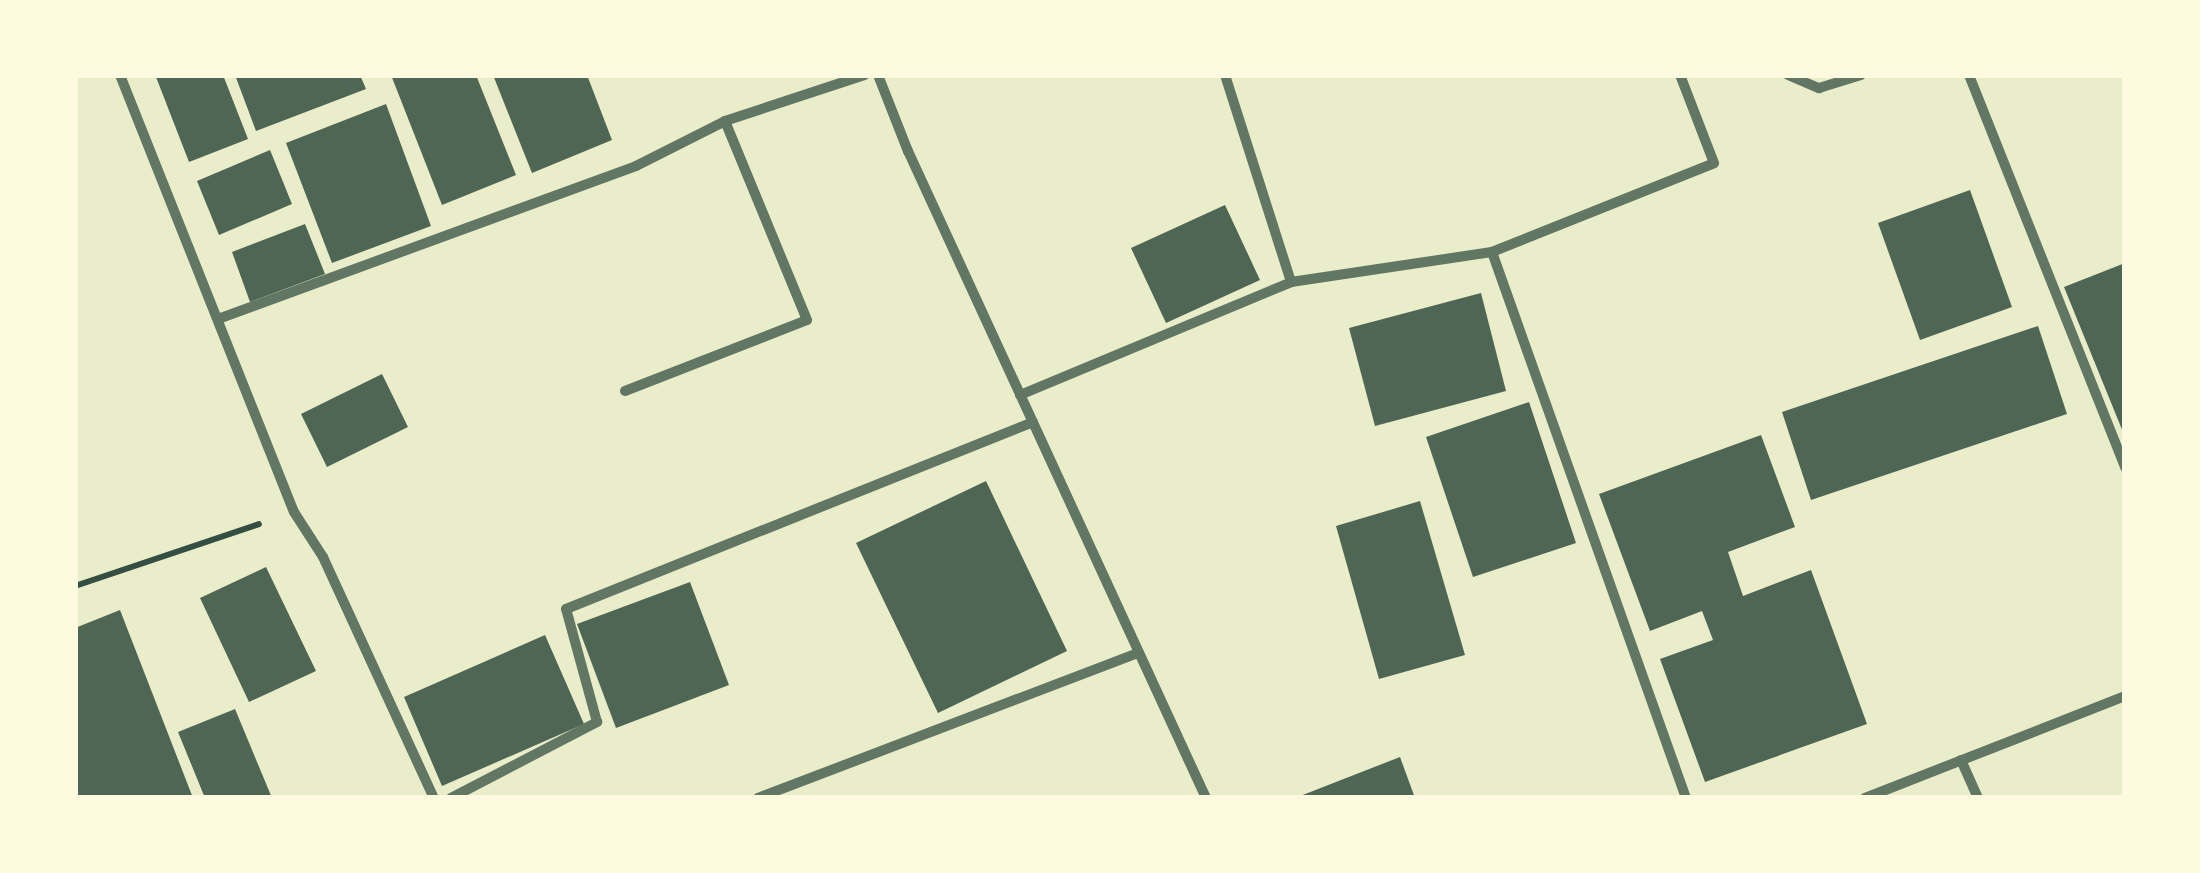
<!DOCTYPE html>
<style>
body{margin:0}
#map{position:relative;width:2200px;height:873px;overflow:hidden;background:#e9edc9;font-family:Mulish,sans-serif}
div>[style]{position:absolute}
.building>*{inset:0;background:#4f6655}
.path>*{height:6px;margin:-3px;padding:0 3px;transform-origin:3px;border-radius:3px;background:#344e41}
.minor>*{height:10px;margin:-5px;padding:0 5px;transform-origin:5px;border-radius:5px;background:#617663}
span{translate:-50% -50%;white-space:nowrap;text-align:center;line-height:1.15;-webkit-text-stroke:8px #fefae0;paint-order:stroke}
.frame{position:absolute;inset:0;border:78px solid #fefae0;pointer-events:none}
</style>
<div id="map">
<div class="building">
<div style="clip-path:polygon(160px 75px,223px 75px,248px 139px,189px 162px,156px 77px)"></div>
<div style="clip-path:polygon(235px 75px,360px 75px,366px 89px,256px 131px)"></div>
<div style="clip-path:polygon(391px 75px,476px 75px,516px 175px,442px 205px)"></div>
<div style="clip-path:polygon(493px 75px,587px 75px,612px 140px,532px 173px)"></div>
<div style="clip-path:polygon(386px 104px,431px 226px,332px 263px,286px 143px)"></div>
<div style="clip-path:polygon(270px 150px,292px 204px,219px 235px,197px 181px)"></div>
<div style="clip-path:polygon(1970px 190px,2012px 307px,1920px 340px,1878px 223px)"></div>
<div style="clip-path:polygon(1225px 205px,1260px 280px,1166px 323px,1131px 248px)"></div>
<div style="clip-path:polygon(305px 224px,325px 274px,250px 302px,232px 252px)"></div>
<div style="clip-path:polygon(2125px 263px,2125px 437px,2064px 287px)"></div>
<div style="clip-path:polygon(1481px 293px,1506px 391px,1375px 426px,1349px 328px)"></div>
<div style="clip-path:polygon(2038px 326px,2067px 414px,1811px 500px,1782px 412px)"></div>
<div style="clip-path:polygon(382px 374px,408px 427px,327px 467px,301px 414px)"></div>
<div style="clip-path:polygon(1529px 402px,1576px 543px,1473px 577px,1426px 437px)"></div>
<div style="clip-path:polygon(1761px 435px,1795px 527px,1728px 552px,1743px 596px,1811px 570px,1867px 724px,1705px 782px,1660px 659px,1713px 640px,1702px 611px,1650px 631px,1599px 494px)"></div>
<div style="clip-path:polygon(986px 481px,1067px 651px,938px 713px,856px 543px)"></div>
<div style="clip-path:polygon(1420px 501px,1465px 655px,1379px 679px,1336px 526px)"></div>
<div style="clip-path:polygon(266px 567px,316px 671px,249px 702px,200px 598px)"></div>
<div style="clip-path:polygon(690px 582px,729px 685px,616px 728px,577px 624px)"></div>
<div style="clip-path:polygon(120px 610px,193px 798px,75px 798px,75px 628px)"></div>
<div style="clip-path:polygon(545px 635px,584px 724px,442px 786px,404px 697px)"></div>
<div style="clip-path:polygon(235px 709px,272px 798px,205px 798px,178px 732px)"></div>
<div style="clip-path:polygon(1400px 757px,1415px 798px,1295px 798px)"></div>
</div>
<div class="path">
<div style="left:75px;top:586px;width:194px;rotate:-18.6deg"></div>
</div>
<div class="minor">
<div style="left:120px;top:75px;width:470px;rotate:68.3deg"></div>
<div style="left:294px;top:512px;width:54px;rotate:57.2deg"></div>
<div style="left:323px;top:557px;width:265px;rotate:65.3deg"></div>
<div style="left:878px;top:75px;width:82px;rotate:68.5deg"></div>
<div style="left:908px;top:151px;width:712px;rotate:65.27deg"></div>
<div style="left:1225px;top:75px;width:217px;rotate:72.3deg"></div>
<div style="left:1788px;top:75px;width:34px;rotate:23deg"></div>
<div style="left:1819px;top:88px;width:44px;rotate:-17.2deg"></div>
<div style="left:1969px;top:75px;width:423px;rotate:68.3deg"></div>
<div style="left:1492px;top:252px;width:579px;rotate:70.44deg"></div>
<div style="left:218px;top:319px;width:445px;rotate:-20.1deg"></div>
<div style="left:636px;top:166px;width:100px;rotate:-26.8deg"></div>
<div style="left:725px;top:121px;width:147px;rotate:-18.2deg"></div>
<div style="left:625px;top:391px;width:195px;rotate:-21.3deg"></div>
<div style="left:807px;top:320px;width:215px;rotate:-112.4deg"></div>
<div style="left:1020px;top:395px;width:294px;rotate:-22.6deg"></div>
<div style="left:1291px;top:282px;width:203px;rotate:-8.5deg"></div>
<div style="left:1492px;top:252px;width:239px;rotate:-21.8deg"></div>
<div style="left:1714px;top:163px;width:94px;rotate:-111.1deg"></div>
<div style="left:1961px;top:760px;width:42px;rotate:65.9deg"></div>
<div style="left:451px;top:798px;width:165px;rotate:-27.5deg"></div>
<div style="left:597px;top:722px;width:117px;rotate:-105.3deg"></div>
<div style="left:566px;top:609px;width:503px;rotate:-21.82deg"></div>
<div style="left:758px;top:798px;width:407px;rotate:-20.9deg"></div>
<div style="left:1865px;top:798px;width:279px;rotate:-21.4deg"></div>
</div>
<div class="frame"></div>
</div>
